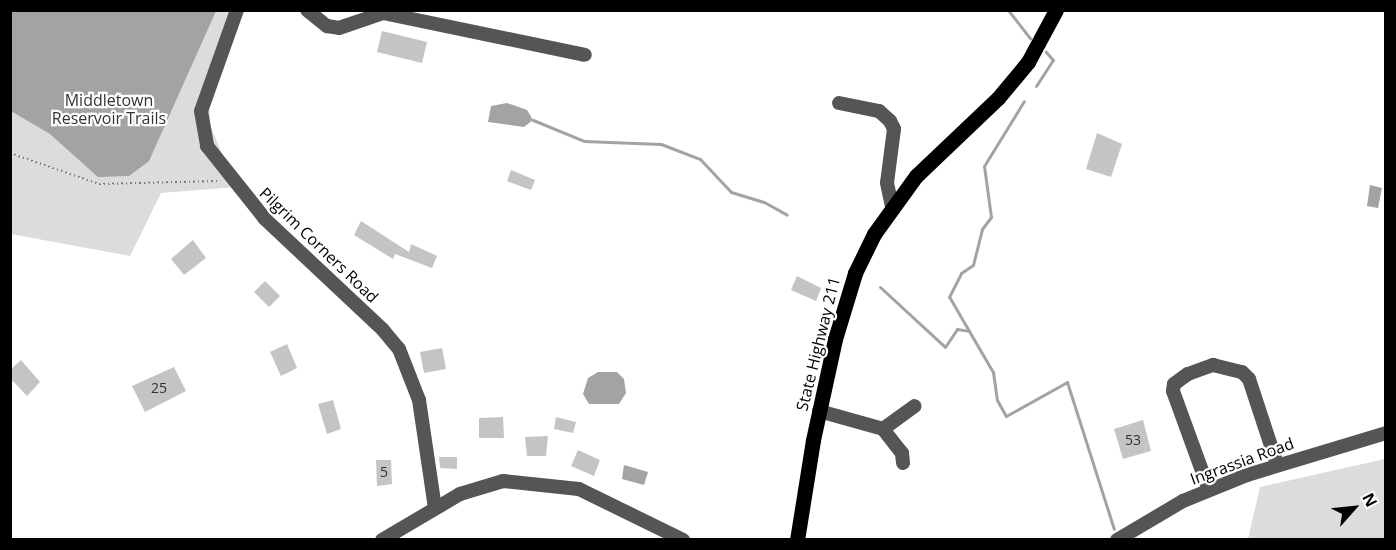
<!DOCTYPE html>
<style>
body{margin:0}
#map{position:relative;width:1396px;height:550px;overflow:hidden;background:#fff;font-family:"Open Sans",sans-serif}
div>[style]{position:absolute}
.green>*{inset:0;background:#dcdcdc}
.water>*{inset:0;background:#a3a3a3}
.stream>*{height:3px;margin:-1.5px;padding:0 1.5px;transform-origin:1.5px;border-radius:1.5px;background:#a3a3a3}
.building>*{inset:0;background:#c4c4c4}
.path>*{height:2px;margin-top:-1px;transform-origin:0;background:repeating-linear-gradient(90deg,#777 0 1.5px,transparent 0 4.5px)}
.minor>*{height:14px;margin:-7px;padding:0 7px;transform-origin:7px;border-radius:7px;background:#555}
.major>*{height:15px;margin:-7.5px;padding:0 7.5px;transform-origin:7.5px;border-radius:7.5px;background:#000}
span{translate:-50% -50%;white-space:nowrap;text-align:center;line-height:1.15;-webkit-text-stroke:4.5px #fff;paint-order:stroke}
.number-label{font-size:14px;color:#313131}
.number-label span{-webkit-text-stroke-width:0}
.park-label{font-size:16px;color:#333}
.street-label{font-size:16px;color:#000}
.frame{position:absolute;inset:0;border:12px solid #000;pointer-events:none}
.north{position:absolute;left:1324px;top:478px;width:60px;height:60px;-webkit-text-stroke:4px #fff;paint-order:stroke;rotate:63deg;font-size:16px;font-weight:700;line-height:24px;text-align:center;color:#000}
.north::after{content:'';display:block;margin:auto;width:21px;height:27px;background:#000;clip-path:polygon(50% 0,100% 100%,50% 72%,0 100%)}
</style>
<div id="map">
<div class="green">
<div style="clip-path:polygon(10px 11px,240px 11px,209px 109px,210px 125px,236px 187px,161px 193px,130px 256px,11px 234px)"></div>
<div style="clip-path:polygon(1385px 459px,1385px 539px,1248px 539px,1260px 487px)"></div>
</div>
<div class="water">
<div style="clip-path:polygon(11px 10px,216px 10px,216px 11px,149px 161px,129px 176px,98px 177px,50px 134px,11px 111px)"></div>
<div style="clip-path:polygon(507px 103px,527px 110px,533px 120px,524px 127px,488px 122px,491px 106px)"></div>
<div style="clip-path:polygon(1370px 185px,1382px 188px,1378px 208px,1367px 206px)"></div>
<div style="clip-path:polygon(598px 372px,617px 372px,624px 379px,626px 393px,619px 404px,589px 404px,583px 394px,588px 378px)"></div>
<div style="clip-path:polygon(624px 465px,648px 472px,644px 485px,622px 479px)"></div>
</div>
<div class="stream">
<div style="left:1008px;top:10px;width:36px;rotate:52deg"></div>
<div style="left:1036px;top:86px;width:31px;rotate:-57deg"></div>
<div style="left:1053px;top:60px;width:11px;rotate:-131deg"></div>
<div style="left:533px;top:120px;width:55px;rotate:22.4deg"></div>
<div style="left:584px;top:141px;width:77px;rotate:2.2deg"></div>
<div style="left:661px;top:144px;width:42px;rotate:21deg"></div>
<div style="left:700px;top:159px;width:45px;rotate:46.8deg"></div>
<div style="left:731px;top:192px;width:34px;rotate:17deg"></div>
<div style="left:764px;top:202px;width:26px;rotate:29deg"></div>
<div style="left:880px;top:287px;width:88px;rotate:42.7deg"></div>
<div style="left:945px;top:347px;width:22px;rotate:-56deg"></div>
<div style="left:957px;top:329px;width:12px;rotate:9deg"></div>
<div style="left:969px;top:331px;width:48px;rotate:59.7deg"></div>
<div style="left:993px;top:372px;width:28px;rotate:82deg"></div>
<div style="left:997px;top:400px;width:18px;rotate:61deg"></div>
<div style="left:1006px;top:416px;width:70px;rotate:-29.1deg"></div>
<div style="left:1067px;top:382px;width:154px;rotate:72.3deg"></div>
<div style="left:969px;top:331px;width:39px;rotate:-120deg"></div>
<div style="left:949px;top:297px;width:27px;rotate:-63deg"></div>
<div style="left:961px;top:273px;width:14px;rotate:-34deg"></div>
<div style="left:973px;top:265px;width:37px;rotate:-76deg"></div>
<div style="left:982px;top:229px;width:15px;rotate:-53deg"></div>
<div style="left:991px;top:217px;width:51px;rotate:-97.8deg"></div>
<div style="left:984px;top:166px;width:76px;rotate:-58.4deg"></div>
</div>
<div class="building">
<div style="clip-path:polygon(382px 31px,427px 42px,422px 63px,377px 52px)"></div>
<div style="clip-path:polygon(1097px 133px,1122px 144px,1111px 177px,1086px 169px)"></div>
<div style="clip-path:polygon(511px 170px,535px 180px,531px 190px,507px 181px)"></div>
<div style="clip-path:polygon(361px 221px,409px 252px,411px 244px,437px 256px,432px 268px,395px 254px,393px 259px,354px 235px)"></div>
<div style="clip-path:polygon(193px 240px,206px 258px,184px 275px,171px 259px)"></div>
<div style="clip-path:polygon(797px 276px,821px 288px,816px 301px,791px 290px)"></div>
<div style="clip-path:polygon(265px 281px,280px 296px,269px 307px,254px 292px)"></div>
<div style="clip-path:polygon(287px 344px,297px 368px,281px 376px,270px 352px)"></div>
<div style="clip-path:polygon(442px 348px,446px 369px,424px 373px,420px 352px)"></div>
<div style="clip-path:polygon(21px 360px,40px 382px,27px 396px,10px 378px,10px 370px)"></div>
<div style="clip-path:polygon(174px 367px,186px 391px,145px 412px,132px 386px)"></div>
<div style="clip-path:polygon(333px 400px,341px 429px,327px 434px,318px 404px)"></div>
<div style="clip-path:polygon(503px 417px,504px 438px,479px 438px,479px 418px)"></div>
<div style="clip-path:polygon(556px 417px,576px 422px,573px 433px,554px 429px)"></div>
<div style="clip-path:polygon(1143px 420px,1151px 451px,1123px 459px,1114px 429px)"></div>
<div style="clip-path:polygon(548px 436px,546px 456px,527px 456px,525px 437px)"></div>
<div style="clip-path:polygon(578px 450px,600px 460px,594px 476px,571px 466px)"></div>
<div style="clip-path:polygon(439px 457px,457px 457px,457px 469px,440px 468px)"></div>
<div style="clip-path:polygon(376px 460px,391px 460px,392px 484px,377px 486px)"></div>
</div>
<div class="path">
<div style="left:10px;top:153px;width:94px;rotate:19.2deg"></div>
<div style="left:99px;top:184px;width:119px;rotate:-1.4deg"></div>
</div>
<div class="minor">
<div style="left:237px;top:10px;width:107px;rotate:109.6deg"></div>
<div style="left:201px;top:111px;width:36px;rotate:80deg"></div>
<div style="left:207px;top:146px;width:93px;rotate:51.5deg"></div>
<div style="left:265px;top:219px;width:162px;rotate:43.2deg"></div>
<div style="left:383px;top:330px;width:25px;rotate:50deg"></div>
<div style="left:399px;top:349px;width:55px;rotate:68.6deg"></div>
<div style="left:419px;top:400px;width:109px;rotate:81.6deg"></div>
<div style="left:307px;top:10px;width:26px;rotate:39deg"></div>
<div style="left:327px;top:26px;width:12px;rotate:9deg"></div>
<div style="left:339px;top:28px;width:46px;rotate:-18.8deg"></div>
<div style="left:383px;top:13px;width:206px;rotate:11.7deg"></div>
<div style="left:839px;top:103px;width:41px;rotate:11.3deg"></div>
<div style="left:879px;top:111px;width:15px;rotate:42deg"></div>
<div style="left:890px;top:121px;width:9px;rotate:63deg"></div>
<div style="left:894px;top:129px;width:54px;rotate:97.4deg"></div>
<div style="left:887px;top:183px;width:24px;rotate:78deg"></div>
<div style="left:819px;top:411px;width:66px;rotate:15.7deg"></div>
<div style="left:883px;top:429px;width:31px;rotate:52deg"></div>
<div style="left:902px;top:453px;width:10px;rotate:84deg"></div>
<div style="left:883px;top:429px;width:39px;rotate:-36deg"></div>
<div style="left:1209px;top:490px;width:105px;rotate:-110deg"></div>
<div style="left:1173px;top:391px;width:7px;rotate:-82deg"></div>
<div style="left:1174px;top:384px;width:17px;rotate:-36deg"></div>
<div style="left:1188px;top:374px;width:27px;rotate:-20deg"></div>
<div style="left:1213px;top:365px;width:30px;rotate:14deg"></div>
<div style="left:1242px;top:372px;width:10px;rotate:45deg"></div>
<div style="left:1249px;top:379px;width:89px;rotate:71.8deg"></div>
<div style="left:382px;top:540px;width:91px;rotate:-30.5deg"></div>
<div style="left:460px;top:494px;width:45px;rotate:-16.8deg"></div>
<div style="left:503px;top:481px;width:76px;rotate:6deg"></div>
<div style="left:579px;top:489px;width:116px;rotate:26.1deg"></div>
<div style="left:1117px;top:540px;width:77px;rotate:-30.6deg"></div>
<div style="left:1183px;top:501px;width:69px;rotate:-22.1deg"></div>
<div style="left:1247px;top:475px;width:145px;rotate:-16.8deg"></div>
</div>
<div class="major">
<div style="left:797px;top:540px;width:101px;rotate:-80.9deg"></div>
<div style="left:813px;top:440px;width:103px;rotate:-77.7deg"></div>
<div style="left:835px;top:339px;width:69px;rotate:-73.1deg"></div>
<div style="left:855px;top:273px;width:43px;rotate:-64deg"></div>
<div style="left:874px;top:234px;width:72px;rotate:-54.1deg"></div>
<div style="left:916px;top:176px;width:113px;rotate:-43.6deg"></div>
<div style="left:998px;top:98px;width:47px;rotate:-50.2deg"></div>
<div style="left:1028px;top:62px;width:59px;rotate:-61.7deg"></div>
</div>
<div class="number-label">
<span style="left:159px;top:388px">25</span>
<span style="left:1133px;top:440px">53</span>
<span style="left:384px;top:472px">5</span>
</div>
<div class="park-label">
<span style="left:109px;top:109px">Middletown<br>Reservoir Trails</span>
</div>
<div class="street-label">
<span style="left:319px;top:245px;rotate:44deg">Pilgrim Corners Road</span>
<span style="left:818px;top:344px;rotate:-76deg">State Highway 211</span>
<span style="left:1242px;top:461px;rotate:-20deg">Ingrassia Road</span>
</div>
<div class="frame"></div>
<div class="north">N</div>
</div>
